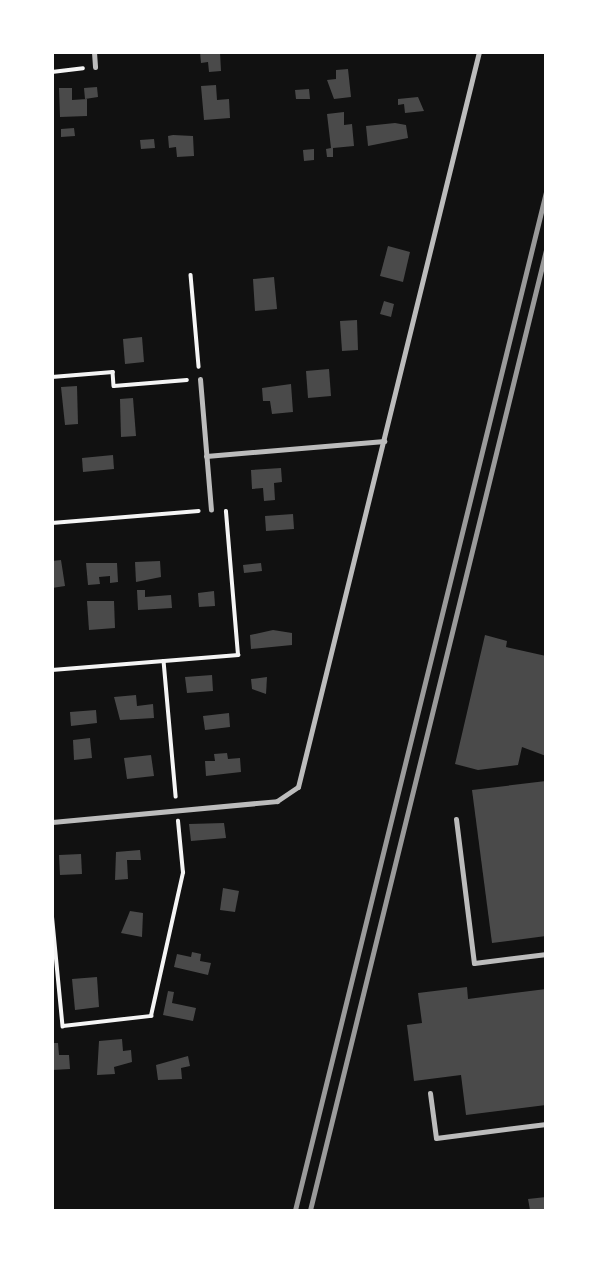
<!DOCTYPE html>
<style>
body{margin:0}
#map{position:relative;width:598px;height:1263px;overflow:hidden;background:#111;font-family:Merriweather,serif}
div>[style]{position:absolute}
.building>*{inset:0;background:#4a4a4a}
.path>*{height:3.5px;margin:-1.75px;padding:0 1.75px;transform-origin:1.75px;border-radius:1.75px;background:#f5f5f5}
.service>*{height:5px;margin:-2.5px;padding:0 2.5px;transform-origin:2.5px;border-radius:2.5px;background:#bcbcbc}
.rail>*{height:5px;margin:-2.5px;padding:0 2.5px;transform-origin:2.5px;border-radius:2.5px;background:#9a9a9a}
span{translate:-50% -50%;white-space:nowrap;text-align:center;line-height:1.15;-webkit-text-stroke:7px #fff;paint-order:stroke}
.frame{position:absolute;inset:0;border:54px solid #fff;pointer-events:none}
</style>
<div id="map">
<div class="building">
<div style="clip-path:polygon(200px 52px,220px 52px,221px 71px,209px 72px,208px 62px,201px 63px)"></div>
<div style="clip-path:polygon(348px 69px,351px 97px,334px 99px,327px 80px,336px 79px,336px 70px)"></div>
<div style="clip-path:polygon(216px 85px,217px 100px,229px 99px,230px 118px,204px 120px,201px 86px)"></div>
<div style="clip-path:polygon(97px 87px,98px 97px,85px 99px,84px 88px)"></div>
<div style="clip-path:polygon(59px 88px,72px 88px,72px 100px,87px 99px,87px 116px,60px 117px)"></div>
<div style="clip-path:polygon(309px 89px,310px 99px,296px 99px,295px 90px)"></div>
<div style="clip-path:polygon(418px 97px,424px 111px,405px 113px,404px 104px,398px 105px,398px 99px)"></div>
<div style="clip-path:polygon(344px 112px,344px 125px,352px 124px,354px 146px,333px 148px,333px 157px,327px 157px,326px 149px,331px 148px,327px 114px)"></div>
<div style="clip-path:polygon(395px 123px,406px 125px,408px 138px,368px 146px,366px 126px)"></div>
<div style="clip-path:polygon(74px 128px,75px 136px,61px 137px,61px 129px)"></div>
<div style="clip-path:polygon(173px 135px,193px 136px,194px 156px,177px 157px,176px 147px,169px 148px,168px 136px)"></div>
<div style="clip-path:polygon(154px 139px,155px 148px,141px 149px,140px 140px)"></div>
<div style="clip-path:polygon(314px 149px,314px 160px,304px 161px,303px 150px)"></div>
<div style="clip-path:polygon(388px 246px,410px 252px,403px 282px,380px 276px)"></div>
<div style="clip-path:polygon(274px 277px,277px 309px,255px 311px,253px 279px)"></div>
<div style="clip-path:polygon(384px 301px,394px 304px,391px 317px,380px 314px)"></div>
<div style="clip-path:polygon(357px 320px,358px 350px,342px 351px,340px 321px)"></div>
<div style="clip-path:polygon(142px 337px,144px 362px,125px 364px,123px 339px)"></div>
<div style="clip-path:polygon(329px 369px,331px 396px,308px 398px,306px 371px)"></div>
<div style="clip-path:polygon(291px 384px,293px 412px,272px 414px,270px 401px,263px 401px,262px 388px)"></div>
<div style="clip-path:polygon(77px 386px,78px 424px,65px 425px,61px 387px)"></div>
<div style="clip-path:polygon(133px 398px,136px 436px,121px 437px,120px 399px)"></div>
<div style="clip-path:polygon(113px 455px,114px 469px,83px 472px,82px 458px)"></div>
<div style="clip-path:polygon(281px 468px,282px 482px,274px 483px,275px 500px,264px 501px,263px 488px,252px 489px,251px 470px)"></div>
<div style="clip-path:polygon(293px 514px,294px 529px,266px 531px,265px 516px)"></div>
<div style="clip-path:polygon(61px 560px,65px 586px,52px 588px,52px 561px)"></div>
<div style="clip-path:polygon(160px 561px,161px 577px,136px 582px,135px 562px)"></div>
<div style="clip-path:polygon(86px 563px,117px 563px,118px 582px,110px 583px,110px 576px,99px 577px,100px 584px,88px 585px)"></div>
<div style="clip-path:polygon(261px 563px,262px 571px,244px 573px,243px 565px)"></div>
<div style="clip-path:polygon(137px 590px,145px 590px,145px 597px,171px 595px,172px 608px,138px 610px)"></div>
<div style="clip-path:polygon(214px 591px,215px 606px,199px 607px,198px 593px)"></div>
<div style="clip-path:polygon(87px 601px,114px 601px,115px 628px,89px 630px)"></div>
<div style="clip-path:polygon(273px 630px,292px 633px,292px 645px,251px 649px,250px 635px)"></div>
<div style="clip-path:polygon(485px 635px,507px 641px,506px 647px,546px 656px,546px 756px,522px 747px,518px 765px,478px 770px,455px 764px)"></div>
<div style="clip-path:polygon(212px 675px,213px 691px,187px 693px,185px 677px)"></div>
<div style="clip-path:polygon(267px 677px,266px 694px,252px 689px,251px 679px)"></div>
<div style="clip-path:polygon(136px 695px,137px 706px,153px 704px,154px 718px,120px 720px,114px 697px)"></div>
<div style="clip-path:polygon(96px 710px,97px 723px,71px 726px,70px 712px)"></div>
<div style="clip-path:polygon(229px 713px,230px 727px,205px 730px,203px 716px)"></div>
<div style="clip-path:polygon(90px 738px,92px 758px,74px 760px,73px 740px)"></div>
<div style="clip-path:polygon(227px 753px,228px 759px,240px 758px,241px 772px,206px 776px,205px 761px,215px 761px,214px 754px)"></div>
<div style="clip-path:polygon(151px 755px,154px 776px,127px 779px,124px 758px)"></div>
<div style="clip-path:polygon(546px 781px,546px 936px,492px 943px,472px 790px)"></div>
<div style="clip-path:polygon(224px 823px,226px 838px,191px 841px,189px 824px)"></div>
<div style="clip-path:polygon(140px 850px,141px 860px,127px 860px,128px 879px,115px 880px,116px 852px)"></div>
<div style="clip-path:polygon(81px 854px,82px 874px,60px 875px,59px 855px)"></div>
<div style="clip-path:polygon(223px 888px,239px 891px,235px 912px,220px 910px)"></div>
<div style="clip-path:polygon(130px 911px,143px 913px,142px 937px,121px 933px)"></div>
<div style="clip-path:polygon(192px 952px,201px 954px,200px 961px,211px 963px,208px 975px,174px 967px,177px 954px,191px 957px)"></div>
<div style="clip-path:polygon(97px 977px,99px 1007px,75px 1010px,72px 979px)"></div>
<div style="clip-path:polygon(467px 987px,468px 999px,546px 989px,546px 1105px,466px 1115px,461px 1075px,414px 1081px,407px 1025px,422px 1023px,418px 993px)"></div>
<div style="clip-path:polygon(168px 991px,174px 992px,172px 1003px,196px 1008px,193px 1021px,163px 1015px)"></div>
<div style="clip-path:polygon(122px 1039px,123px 1051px,131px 1050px,132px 1062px,114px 1067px,115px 1074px,97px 1075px,99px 1041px)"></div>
<div style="clip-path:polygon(52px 1043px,58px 1043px,59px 1055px,69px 1055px,70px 1069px,52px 1070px)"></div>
<div style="clip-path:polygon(188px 1056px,190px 1066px,181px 1068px,182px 1079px,158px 1080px,156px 1065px)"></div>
<div style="clip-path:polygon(546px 1197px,546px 1210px,530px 1210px,528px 1199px)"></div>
</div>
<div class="path">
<div style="left:52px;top:72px;width:31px;rotate:-7deg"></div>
<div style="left:191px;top:275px;width:92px;rotate:85deg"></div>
<div style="left:52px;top:377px;width:61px;rotate:-4.7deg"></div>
<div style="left:113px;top:372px;width:14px;rotate:86deg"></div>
<div style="left:114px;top:386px;width:73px;rotate:-4.7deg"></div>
<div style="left:52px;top:523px;width:147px;rotate:-4.7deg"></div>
<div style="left:164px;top:661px;width:136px;rotate:84.9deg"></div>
<div style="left:52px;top:670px;width:187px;rotate:-4.6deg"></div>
<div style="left:238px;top:655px;width:144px;rotate:-94.8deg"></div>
<div style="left:52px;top:912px;width:115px;rotate:84.5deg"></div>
<div style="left:63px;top:1026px;width:89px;rotate:-6.5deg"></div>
<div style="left:151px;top:1016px;width:147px;rotate:-77.4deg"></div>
<div style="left:183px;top:873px;width:52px;rotate:-95.5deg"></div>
</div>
<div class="service">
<div style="left:94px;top:52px;width:15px;rotate:86deg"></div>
<div style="left:200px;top:379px;width:131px;rotate:85.2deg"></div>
<div style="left:206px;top:456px;width:179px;rotate:-4.8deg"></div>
<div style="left:456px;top:819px;width:145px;rotate:82.9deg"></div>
<div style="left:474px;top:963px;width:73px;rotate:-7.1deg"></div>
<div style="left:52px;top:822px;width:226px;rotate:-5.3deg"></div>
<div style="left:277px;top:801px;width:25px;rotate:-34deg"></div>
<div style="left:298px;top:787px;width:757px;rotate:-76.17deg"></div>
<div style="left:430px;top:1093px;width:45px;rotate:82.4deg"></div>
<div style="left:436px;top:1138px;width:111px;rotate:-7.3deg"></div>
</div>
<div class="rail">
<div style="left:295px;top:1210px;width:1048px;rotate:-76.15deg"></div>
<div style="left:310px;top:1210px;width:989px;rotate:-76.19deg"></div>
</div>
<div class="frame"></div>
</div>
